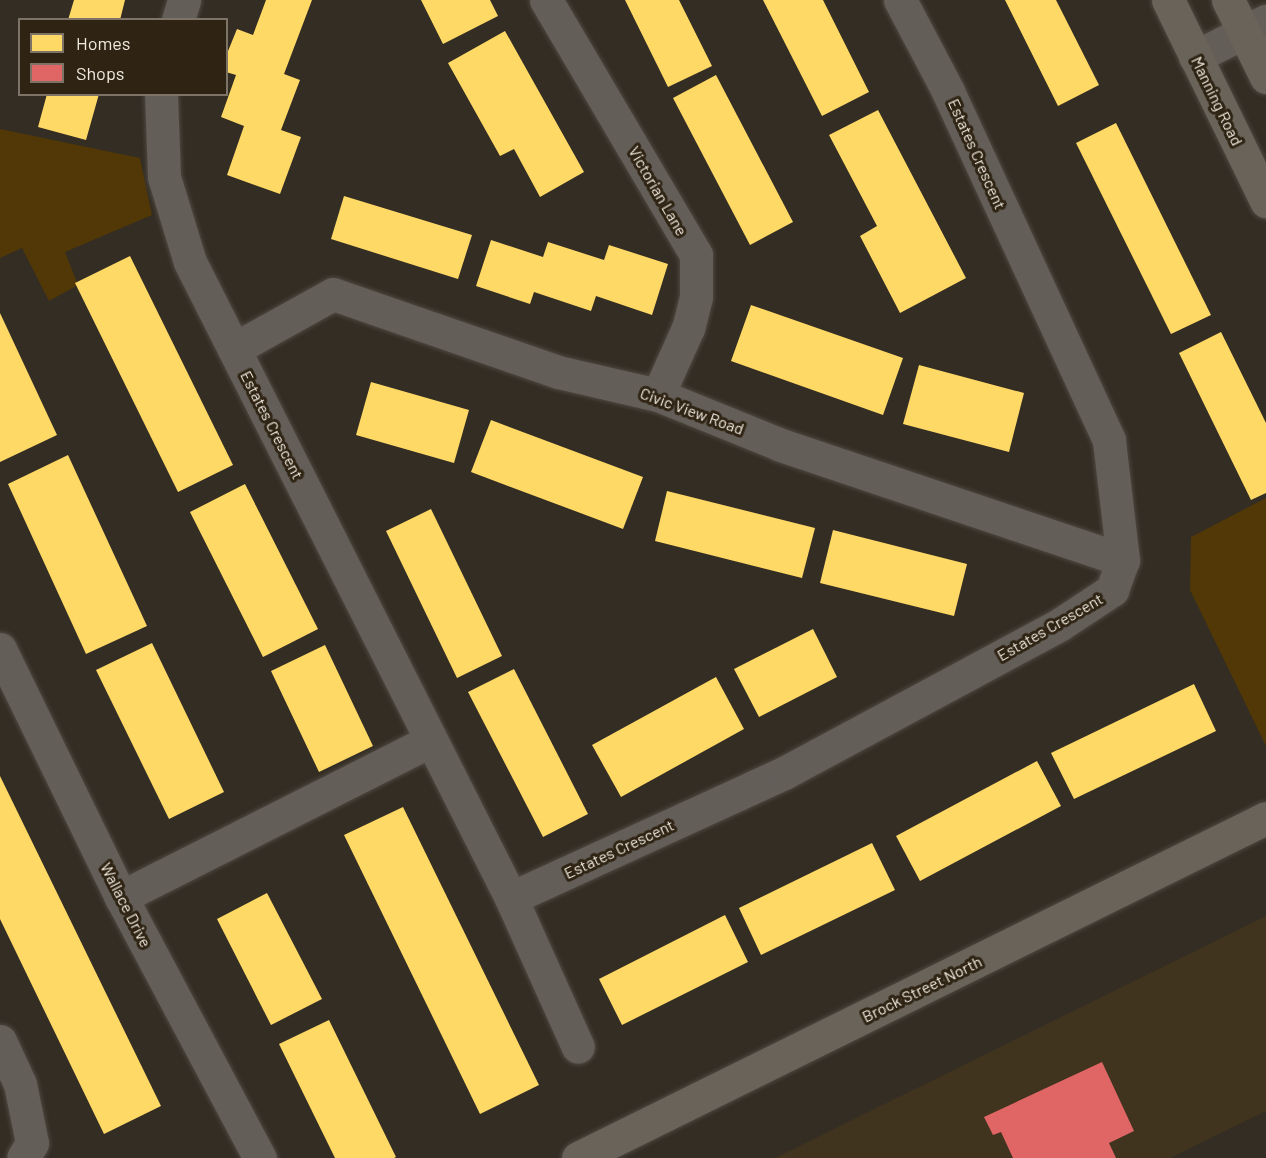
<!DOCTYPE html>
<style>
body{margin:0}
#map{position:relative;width:1266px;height:1158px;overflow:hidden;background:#332d24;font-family:Barlow,sans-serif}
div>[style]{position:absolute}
.built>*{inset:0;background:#41341f}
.green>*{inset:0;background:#513806}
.homes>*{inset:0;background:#ffd966}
.shops>*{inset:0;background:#e06666}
.roads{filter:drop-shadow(0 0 2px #4d4840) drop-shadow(0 0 2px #4d4840)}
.minor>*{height:33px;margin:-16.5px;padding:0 16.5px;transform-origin:16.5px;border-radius:16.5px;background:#635e58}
.major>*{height:33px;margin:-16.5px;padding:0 16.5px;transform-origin:16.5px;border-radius:16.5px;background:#696359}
span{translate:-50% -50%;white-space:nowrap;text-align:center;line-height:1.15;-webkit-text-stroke:6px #2f2414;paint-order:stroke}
.street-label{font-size:16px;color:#f1eae0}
.legend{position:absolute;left:18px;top:18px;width:210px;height:78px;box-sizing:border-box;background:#2f2414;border:2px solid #7d7366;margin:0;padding:8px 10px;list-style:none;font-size:18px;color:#f1eae0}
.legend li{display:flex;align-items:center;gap:12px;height:30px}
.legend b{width:30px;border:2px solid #7d7366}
</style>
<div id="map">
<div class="built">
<div style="clip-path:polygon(1266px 916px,1266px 1111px,1170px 1158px,775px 1158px)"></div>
</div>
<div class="green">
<div style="clip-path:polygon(0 129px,140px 158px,152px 215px,65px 252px,78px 285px,49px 301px,22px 248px,0 258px)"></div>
<div style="clip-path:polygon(1266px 498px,1266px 746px,1190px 590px,1191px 537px)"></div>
</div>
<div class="homes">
<div style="clip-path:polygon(74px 0,125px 0,120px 20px,68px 20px)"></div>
<div style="clip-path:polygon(266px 0,312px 0,284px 74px,300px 80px,281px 130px,301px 137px,280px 194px,227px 175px,244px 126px,221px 117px,236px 75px,226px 72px,226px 56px,237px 29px,253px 35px)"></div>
<div style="clip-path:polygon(421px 0,490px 0,498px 16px,443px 44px)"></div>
<div style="clip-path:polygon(625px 0,679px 0,712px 66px,668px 87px)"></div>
<div style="clip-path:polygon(763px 0,823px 0,869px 92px,822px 116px)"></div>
<div style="clip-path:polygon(1005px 0,1056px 0,1099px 85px,1058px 106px)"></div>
<div style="clip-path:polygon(505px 31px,584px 172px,540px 197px,514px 149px,500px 156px,448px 63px)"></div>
<div style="clip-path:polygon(716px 75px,793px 222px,750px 245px,673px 98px)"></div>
<div style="clip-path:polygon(47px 94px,99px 94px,86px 140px,38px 127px)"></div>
<div style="clip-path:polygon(878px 110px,966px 278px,900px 313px,860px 236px,877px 226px,829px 135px)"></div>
<div style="clip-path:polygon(1116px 123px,1211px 315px,1171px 334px,1076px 143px)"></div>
<div style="clip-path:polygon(344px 196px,472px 235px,458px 279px,331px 239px)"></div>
<div style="clip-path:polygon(491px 240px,543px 257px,548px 242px,604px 260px,609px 245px,668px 264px,652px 315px,596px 296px,591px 311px,534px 292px,530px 304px,476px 286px)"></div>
<div style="clip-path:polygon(130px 256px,233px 465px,178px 492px,75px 283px)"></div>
<div style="clip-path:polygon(751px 305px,903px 358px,883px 415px,731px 361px)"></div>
<div style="clip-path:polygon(0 313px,57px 435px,0 462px)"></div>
<div style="clip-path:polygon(1221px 332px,1266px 423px,1266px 493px,1251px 500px,1179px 353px)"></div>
<div style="clip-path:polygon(919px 365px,1024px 393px,1009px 452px,903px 424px)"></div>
<div style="clip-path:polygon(371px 382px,469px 410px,454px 463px,356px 435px)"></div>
<div style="clip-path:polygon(491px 420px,643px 477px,623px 529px,471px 472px)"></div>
<div style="clip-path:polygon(68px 455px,147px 626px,86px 654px,8px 484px)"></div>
<div style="clip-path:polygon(245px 484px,318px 629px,263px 657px,190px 512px)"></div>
<div style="clip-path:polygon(667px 491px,815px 528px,802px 578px,655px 541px)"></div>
<div style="clip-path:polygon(431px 509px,502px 656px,457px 678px,386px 531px)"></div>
<div style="clip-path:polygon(833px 530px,967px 564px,954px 616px,820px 583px)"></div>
<div style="clip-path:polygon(813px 629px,837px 677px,759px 717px,734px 669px)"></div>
<div style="clip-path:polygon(152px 643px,224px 792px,169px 819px,96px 670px)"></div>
<div style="clip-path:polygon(325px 645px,373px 746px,319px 772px,271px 671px)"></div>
<div style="clip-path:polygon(514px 669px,588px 814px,543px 837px,468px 692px)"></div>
<div style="clip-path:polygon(716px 677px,744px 729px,621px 797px,592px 745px)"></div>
<div style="clip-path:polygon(1194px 684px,1216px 731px,1074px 799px,1051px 753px)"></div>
<div style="clip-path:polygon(1037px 761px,1061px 806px,920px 881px,896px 836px)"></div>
<div style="clip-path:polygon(0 776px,161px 1106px,104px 1134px,0 919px)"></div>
<div style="clip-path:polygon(403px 807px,539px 1085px,480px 1114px,344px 835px)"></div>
<div style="clip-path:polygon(872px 843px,895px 890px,761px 955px,739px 908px)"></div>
<div style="clip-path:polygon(267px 893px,322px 999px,271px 1025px,217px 919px)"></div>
<div style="clip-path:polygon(725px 915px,748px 962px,622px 1025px,599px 979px)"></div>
<div style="clip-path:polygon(329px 1020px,396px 1157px,394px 1158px,335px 1158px,279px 1044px)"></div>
</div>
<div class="shops">
<div style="clip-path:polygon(1102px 1062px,1134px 1131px,1109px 1143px,1116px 1158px,1013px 1158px,1001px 1132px,993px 1135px,984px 1117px)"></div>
</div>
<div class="roads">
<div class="minor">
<div style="left:546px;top:0;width:296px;rotate:59.5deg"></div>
<div style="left:696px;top:255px;width:42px;rotate:90deg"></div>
<div style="left:696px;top:297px;width:32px;rotate:104deg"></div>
<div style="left:688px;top:328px;width:73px;rotate:114.1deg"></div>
<div style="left:178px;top:20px;width:21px;rotate:-73deg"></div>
<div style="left:1195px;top:57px;width:80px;rotate:-26.9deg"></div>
<div style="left:161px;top:94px;width:83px;rotate:87.9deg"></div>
<div style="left:164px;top:177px;width:89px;rotate:73deg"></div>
<div style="left:190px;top:262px;width:712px;rotate:63.22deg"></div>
<div style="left:511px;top:898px;width:163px;rotate:65.8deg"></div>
<div style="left:234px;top:349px;width:113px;rotate:-29.1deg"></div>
<div style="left:333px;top:294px;width:238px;rotate:19.1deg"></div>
<div style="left:558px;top:372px;width:103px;rotate:13deg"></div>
<div style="left:658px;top:395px;width:133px;rotate:22.1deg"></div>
<div style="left:781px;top:445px;width:361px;rotate:18.6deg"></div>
<div style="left:0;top:649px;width:276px;rotate:64deg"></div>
<div style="left:121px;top:897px;width:296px;rotate:62deg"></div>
<div style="left:121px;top:897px;width:346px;rotate:-26.8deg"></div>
<div style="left:511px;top:898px;width:302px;rotate:-24.6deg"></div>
<div style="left:786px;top:772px;width:310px;rotate:-28.3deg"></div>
<div style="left:1059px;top:625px;width:64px;rotate:-33.4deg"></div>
<div style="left:1112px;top:590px;width:32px;rotate:-70deg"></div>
<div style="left:1123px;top:560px;width:121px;rotate:-96.7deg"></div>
<div style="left:1109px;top:440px;width:384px;rotate:-114.8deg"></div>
<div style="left:948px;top:91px;width:103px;rotate:-117.8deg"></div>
<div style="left:0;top:1041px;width:47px;rotate:65.1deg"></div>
<div style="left:20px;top:1084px;width:60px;rotate:78.5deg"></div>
<div style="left:32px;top:1143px;width:17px;rotate:121deg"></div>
</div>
<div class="major">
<div style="left:1168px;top:0;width:224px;rotate:64deg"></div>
<div style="left:1228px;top:0;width:86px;rotate:63.7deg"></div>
<div style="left:578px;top:1158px;width:767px;rotate:-26.3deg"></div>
</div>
</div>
<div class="street-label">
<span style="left:1217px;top:101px;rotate:64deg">Manning Road</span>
<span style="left:977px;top:154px;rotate:66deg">Estates Crescent</span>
<span style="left:658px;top:191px;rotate:60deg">Victorian Lane</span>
<span style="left:692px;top:411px;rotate:20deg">Civic View Road</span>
<span style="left:272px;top:425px;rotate:63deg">Estates Crescent</span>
<span style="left:1050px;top:627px;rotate:-30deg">Estates Crescent</span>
<span style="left:619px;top:849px;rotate:-25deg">Estates Crescent</span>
<span style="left:126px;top:905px;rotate:63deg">Wallace Drive</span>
<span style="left:922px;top:989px;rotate:-26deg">Brock Street North</span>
</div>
<ul class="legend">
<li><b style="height:16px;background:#ffd966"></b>Homes</li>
<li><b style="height:16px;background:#e06666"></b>Shops</li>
</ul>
</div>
